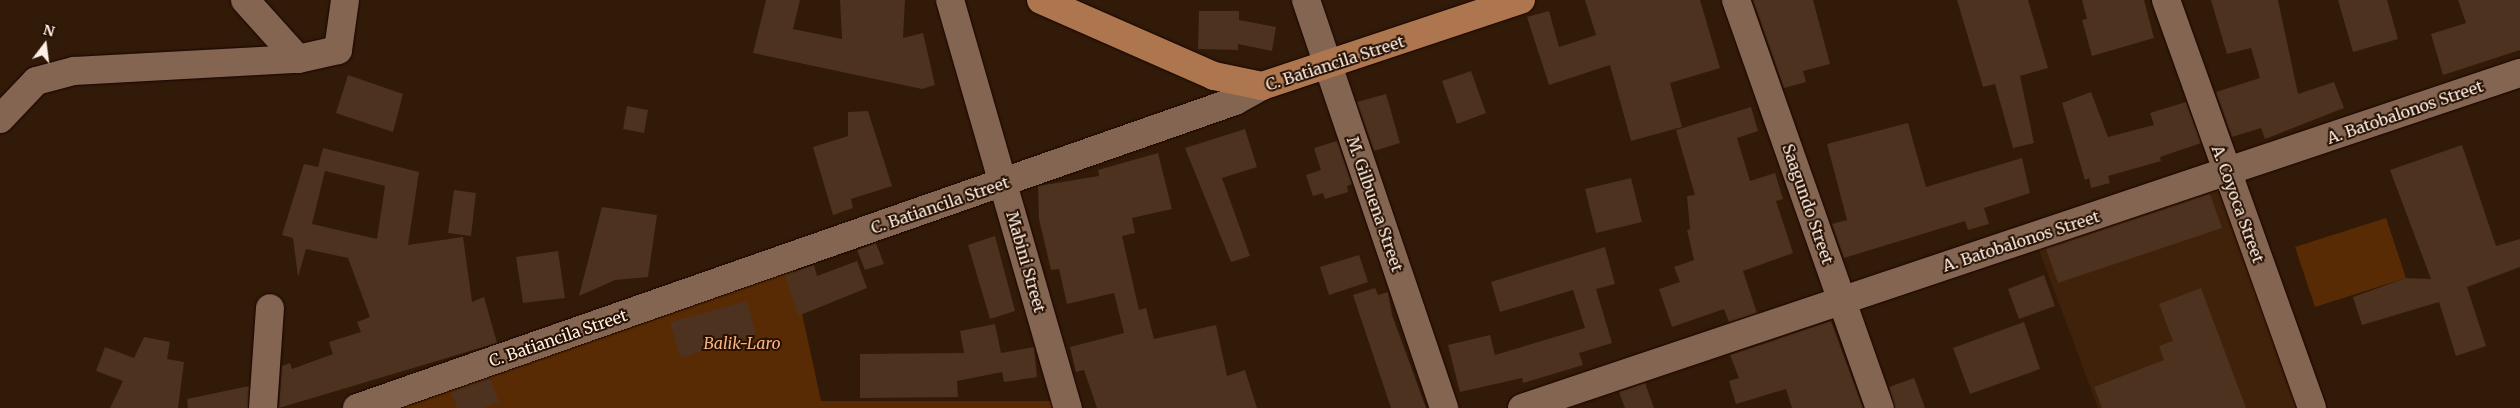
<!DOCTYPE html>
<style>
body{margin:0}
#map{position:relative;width:2520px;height:408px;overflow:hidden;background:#321a08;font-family:Merriweather,serif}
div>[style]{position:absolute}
.built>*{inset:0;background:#40220a}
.green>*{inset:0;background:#582b04}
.building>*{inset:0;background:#4c321f}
.roads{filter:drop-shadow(0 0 1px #190400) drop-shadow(0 0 1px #190400)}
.minor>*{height:28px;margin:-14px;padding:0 14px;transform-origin:14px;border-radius:14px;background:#836552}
.major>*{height:28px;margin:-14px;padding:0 14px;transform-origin:14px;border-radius:14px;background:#ae764f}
span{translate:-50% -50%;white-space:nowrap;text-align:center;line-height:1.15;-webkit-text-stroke:4px #281101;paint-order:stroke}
.street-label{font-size:16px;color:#fef0e7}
.park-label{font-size:16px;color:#f7b385;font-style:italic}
.north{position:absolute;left:20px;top:20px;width:50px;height:50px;-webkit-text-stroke:4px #281101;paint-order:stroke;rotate:15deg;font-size:14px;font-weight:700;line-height:20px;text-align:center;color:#fef0e7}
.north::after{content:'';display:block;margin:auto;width:18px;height:22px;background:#fef0e7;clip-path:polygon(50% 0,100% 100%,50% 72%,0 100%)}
</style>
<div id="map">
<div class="built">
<div style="clip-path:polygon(2218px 187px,2297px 408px,2098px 408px,2038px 247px)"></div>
</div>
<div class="green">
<div style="clip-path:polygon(2386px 218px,2406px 278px,2315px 307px,2295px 247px)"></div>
<div style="clip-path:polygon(790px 258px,821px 401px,1066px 401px,1068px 408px,358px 408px)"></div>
</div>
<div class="building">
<div style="clip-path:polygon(766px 0,800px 0,793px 29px,842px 39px,840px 0,905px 0,903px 38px,923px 33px,935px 85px,922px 89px,753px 53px)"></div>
<div style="clip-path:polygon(1585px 0,1700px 0,1720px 68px,1670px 83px,1682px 127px,1631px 141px,1610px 65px,1549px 85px,1527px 17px,1549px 11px,1559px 47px,1596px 35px)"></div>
<div style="clip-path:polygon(1753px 0,1813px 0,1830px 64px,1803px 71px,1806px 82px,1784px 88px)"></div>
<div style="clip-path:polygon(1957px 0,2028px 0,2048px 68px,2020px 76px,2034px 143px,2013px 148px,1995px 84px,1983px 87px)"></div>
<div style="clip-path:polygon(2082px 0,2144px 0,2154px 38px,2092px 56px,2082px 20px,2087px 19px)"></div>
<div style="clip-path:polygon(2211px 0,2278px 0,2298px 94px,2334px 82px,2344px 108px,2265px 139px,2261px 128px,2232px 137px,2216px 92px,2260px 78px,2251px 48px,2227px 54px)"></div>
<div style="clip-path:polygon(2338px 0,2387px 0,2398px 39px,2353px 52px)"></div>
<div style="clip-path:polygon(2458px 0,2520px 0,2520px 50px,2443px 75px,2431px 34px,2466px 23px)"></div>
<div style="clip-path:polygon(1199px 11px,1239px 11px,1239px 20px,1276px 27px,1272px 51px,1238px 44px,1238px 50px,1198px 49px)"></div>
<div style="clip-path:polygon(1471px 71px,1486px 113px,1457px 124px,1442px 81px)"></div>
<div style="clip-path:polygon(348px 75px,403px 94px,393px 132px,336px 113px)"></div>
<div style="clip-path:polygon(2091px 92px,2108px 137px,2154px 125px,2150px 113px,2186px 102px,2201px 143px,2160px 157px,2161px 161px,2108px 176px,2110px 183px,2091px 188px,2089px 178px,2085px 180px,2062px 103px)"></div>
<div style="clip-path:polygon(1386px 94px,1400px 143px,1374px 151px,1357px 102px)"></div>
<div style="clip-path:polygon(627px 106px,648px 110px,644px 133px,623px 129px)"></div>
<div style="clip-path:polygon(1751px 107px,1758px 131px,1737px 138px,1750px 181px,1775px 173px,1783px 199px,1776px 201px,1793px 253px,1743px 271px,1757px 313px,1729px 322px,1724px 309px,1672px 327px,1659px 289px,1680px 282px,1674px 267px,1694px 260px,1687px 230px,1690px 229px,1687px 196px,1695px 195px,1676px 130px)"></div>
<div style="clip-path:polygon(868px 111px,892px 186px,851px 199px,853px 208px,833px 215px,813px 147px,848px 136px,848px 112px)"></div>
<div style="clip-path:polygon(1908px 123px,1926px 187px,2022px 158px,2030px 193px,1984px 208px,1989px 224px,1968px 230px,1965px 221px,1844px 258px,1832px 224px,1847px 220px,1827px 144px)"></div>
<div style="clip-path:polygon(1245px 129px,1257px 167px,1222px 178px,1250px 256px,1231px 262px,1185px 148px)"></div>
<div style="clip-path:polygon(1337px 141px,1352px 184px,1347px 186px,1348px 192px,1325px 199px,1323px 193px,1313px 196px,1306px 175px,1321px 170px,1314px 148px)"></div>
<div style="clip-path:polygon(2462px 145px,2496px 246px,2520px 239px,2520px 267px,2467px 287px,2486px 346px,2456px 356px,2439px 302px,2362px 325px,2353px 297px,2406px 278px,2431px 279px,2390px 170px)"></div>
<div style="clip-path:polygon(evenodd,323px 148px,419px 172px,408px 245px,463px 237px,472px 302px,484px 297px,497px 343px,279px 408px,282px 366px,290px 363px,292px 369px,333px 354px,329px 342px,361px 332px,357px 322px,370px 317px,348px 258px,306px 249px,298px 277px,293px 238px,282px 235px,304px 164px,318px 167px,323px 148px,325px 171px,385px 186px,377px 239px,312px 224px,325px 171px)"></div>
<div style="clip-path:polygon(1158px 153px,1172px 209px,1132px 218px,1135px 233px,1122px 236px,1139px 310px,1146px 308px,1154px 339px,1216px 325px,1227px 376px,1245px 370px,1257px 408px,1097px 408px,1084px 370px,1076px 372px,1070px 347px,1124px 333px,1114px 293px,1067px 304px,1059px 269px,1051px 270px,1039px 219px,1038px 186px,1099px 176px,1098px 170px)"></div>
<div style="clip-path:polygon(1631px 178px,1642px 222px,1596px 233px,1585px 189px)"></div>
<div style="clip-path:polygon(454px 190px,476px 193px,471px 236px,448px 233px)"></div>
<div style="clip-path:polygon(2210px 194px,2222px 228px,2058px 283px,2046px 249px)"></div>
<div style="clip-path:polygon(602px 207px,657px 215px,648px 277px,615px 280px,579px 296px)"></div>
<div style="clip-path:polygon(995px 236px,1015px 311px,990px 319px,968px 245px)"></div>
<div style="clip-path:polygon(876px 243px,884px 264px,865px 270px,857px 250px)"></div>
<div style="clip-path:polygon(1605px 247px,1615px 284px,1596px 289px,1612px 343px,1579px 353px,1583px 365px,1523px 383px,1522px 378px,1460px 392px,1448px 345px,1490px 335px,1495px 355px,1585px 328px,1573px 290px,1500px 312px,1491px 282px)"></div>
<div style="clip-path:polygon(558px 251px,565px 298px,523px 303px,516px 257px)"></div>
<div style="clip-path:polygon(1359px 255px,1368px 282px,1329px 295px,1320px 267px)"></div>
<div style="clip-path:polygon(857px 261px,867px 288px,798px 316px,785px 275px,814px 265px,817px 276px)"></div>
<div style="clip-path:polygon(2044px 275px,2055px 306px,2019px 319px,2008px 289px)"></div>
<div style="clip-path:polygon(1375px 288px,1378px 295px,1388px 292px,1392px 315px,1426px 408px,1391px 408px,1353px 295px)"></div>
<div style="clip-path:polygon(2201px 288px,2246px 408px,2102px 408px,2094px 387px,2164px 360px,2159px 346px,2173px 341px,2159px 304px)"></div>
<div style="clip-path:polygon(747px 301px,756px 334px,680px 358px,670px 322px)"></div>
<div style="clip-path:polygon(1831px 321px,1863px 408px,1792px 408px,1786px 389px,1736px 404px,1729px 381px,1739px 378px,1730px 355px)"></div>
<div style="clip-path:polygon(2024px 322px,2040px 369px,1970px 394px,1953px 348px)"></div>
<div style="clip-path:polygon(995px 324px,1001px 353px,1034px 347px,1037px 377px,1004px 382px,1002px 372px,957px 381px,958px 397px,860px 398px,860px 354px,964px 353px,960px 331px)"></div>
<div style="clip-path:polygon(144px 337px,170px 342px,167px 359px,184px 362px,178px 408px,110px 408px,123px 381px,96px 371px,105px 347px,134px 358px)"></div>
<div style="clip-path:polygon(490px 378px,499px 402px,483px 408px,457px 408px,451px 392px)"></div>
<div style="clip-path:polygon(1914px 378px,1925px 408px,1895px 408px,1889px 387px)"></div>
<div style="clip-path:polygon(1645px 383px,1654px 408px,1625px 408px,1619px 392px)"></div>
<div style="clip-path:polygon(249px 386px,248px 408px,188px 408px,187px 399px)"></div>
</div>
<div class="roads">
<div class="minor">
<div style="left:245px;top:0;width:79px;rotate:48.1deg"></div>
<div style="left:950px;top:0;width:425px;rotate:73.9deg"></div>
<div style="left:1306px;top:0;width:431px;rotate:71.3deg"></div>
<div style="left:1736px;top:0;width:433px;rotate:70.6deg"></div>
<div style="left:2166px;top:0;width:433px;rotate:70.3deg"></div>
<div style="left:0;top:119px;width:52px;rotate:-46.5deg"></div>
<div style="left:36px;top:81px;width:39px;rotate:-15deg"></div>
<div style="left:74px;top:71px;width:224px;rotate:-3.1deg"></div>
<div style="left:298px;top:59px;width:41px;rotate:-12.7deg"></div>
<div style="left:338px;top:50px;width:50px;rotate:-82deg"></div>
<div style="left:263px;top:408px;width:100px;rotate:-86deg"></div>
<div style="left:357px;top:408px;width:930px;rotate:-19.27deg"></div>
<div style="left:1235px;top:101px;width:31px;rotate:-29deg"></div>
<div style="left:1522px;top:408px;width:1053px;rotate:-18.56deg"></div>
</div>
<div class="major">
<div style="left:1041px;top:0;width:189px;rotate:23.7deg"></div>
<div style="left:1214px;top:76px;width:49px;rotate:11.8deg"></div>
<div style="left:1262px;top:86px;width:273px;rotate:-18.4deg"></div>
</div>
</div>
<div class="street-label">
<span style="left:1335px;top:63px;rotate:-18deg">C. Batiancila Street</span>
<span style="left:2405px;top:112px;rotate:-19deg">A. Batobalonos Street</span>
<span style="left:1375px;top:204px;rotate:71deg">M. Gilbuena Street</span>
<span style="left:1808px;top:204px;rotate:71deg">Saagundo Street</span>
<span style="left:2238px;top:204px;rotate:70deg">A. Coyoca Street</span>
<span style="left:940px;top:205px;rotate:-19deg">C. Batiancila Street</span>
<span style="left:2021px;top:241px;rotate:-18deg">A. Batobalonos Street</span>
<span style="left:1026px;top:262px;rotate:74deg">Mabini Street</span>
<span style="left:558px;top:338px;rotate:-19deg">C. Batiancila Street</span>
</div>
<div class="park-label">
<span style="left:742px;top:343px">Balik-Laro</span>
</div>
<div class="north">N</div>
</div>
